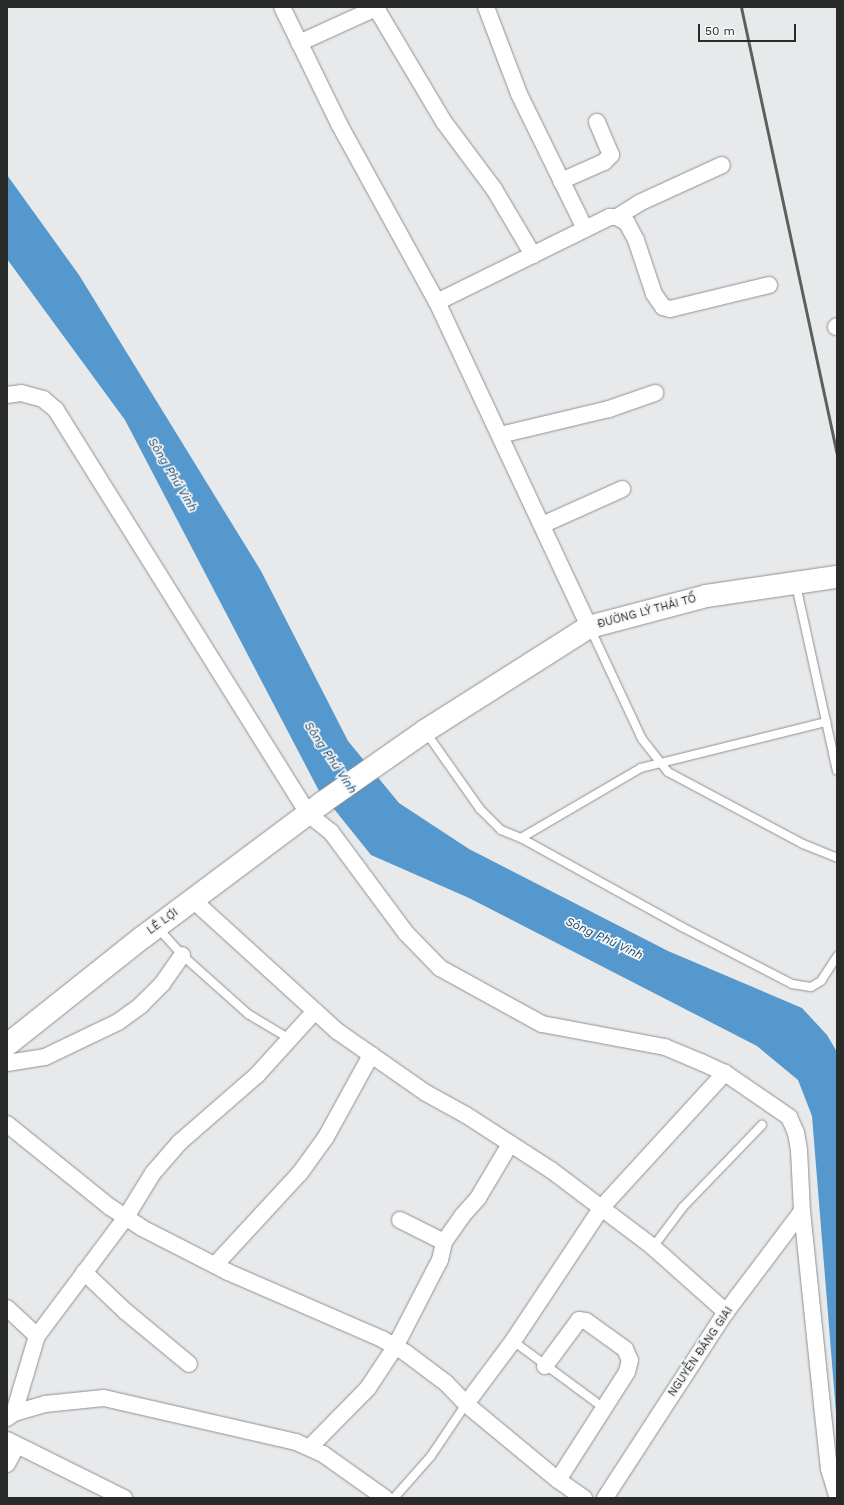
<!DOCTYPE html>
<meta charset="utf-8">
<style>
body{margin:0}
#map{position:relative;width:844px;height:1505px;overflow:hidden;background:#e7e9eb;font-family:"Work Sans",sans-serif}
div>[style]{position:absolute}
.water>*{inset:0;background:#5498cd}
.roads{filter:drop-shadow(0 0 1px #8f9092) drop-shadow(0 0 1px #8f9092)}
.service>*{height:8px;margin:-4px;padding:0 4px;transform-origin:4px;border-radius:4px;background:#fff}
.minor>*{height:16px;margin:-8px;padding:0 8px;transform-origin:8px;border-radius:8px;background:#fff}
.secondary>*{height:22px;margin:-11px;padding:0 11px;transform-origin:11px;border-radius:11px;background:#fff}
.rail>*{height:3px;margin:-1.5px;padding:0 1.5px;transform-origin:1.5px;border-radius:1.5px;background:#5d5e5e}
span{translate:-50% -50%;white-space:nowrap;text-align:center;line-height:1.15;-webkit-text-stroke:3.5px #f5f6f8;paint-order:stroke}
.street-label{font-size:11px;color:#292a2a}
.water-label{font-size:12px;color:#12466a;font-style:italic}
.frame{position:absolute;inset:0;border:8px solid #292a2a;pointer-events:none}
.scale{position:absolute;left:698px;top:24px;width:98px;height:18px;box-sizing:border-box;border:2px solid #292a2a;border-top:0;padding-left:5px;font-size:12px;line-height:14px;white-space:nowrap;color:#292a2a;-webkit-text-stroke:3px #f5f6f8;paint-order:stroke}
</style>
<div id="map">
<div class="water">
<div style="clip-path:polygon(7px 175px,79px 275px,261px 571px,348px 741px,399px 803px,469px 849px,668px 951px,802px 1008px,827px 1035px,837px 1052px,837px 1425px,812px 1116px,798px 1080px,757px 1046px,469px 898px,371px 855px,318px 789px,125px 420px,7px 259px)"></div>
</div>
<div class="roads">
<div class="service">
<div style="left:796px;top:585px;width:190px;rotate:77.6deg"></div>
<div style="left:590px;top:628px;width:123px;rotate:64.9deg"></div>
<div style="left:642px;top:739px;width:42px;rotate:51.8deg"></div>
<div style="left:668px;top:772px;width:153px;rotate:28.1deg"></div>
<div style="left:803px;top:844px;width:37px;rotate:22deg"></div>
<div style="left:425px;top:731px;width:95px;rotate:54.8deg"></div>
<div style="left:480px;top:809px;width:30px;rotate:45deg"></div>
<div style="left:501px;top:830px;width:22px;rotate:22deg"></div>
<div style="left:521px;top:838px;width:184px;rotate:28.9deg"></div>
<div style="left:682px;top:927px;width:124px;rotate:27.4deg"></div>
<div style="left:792px;top:984px;width:19px;rotate:9deg"></div>
<div style="left:811px;top:987px;width:12px;rotate:-31deg"></div>
<div style="left:821px;top:981px;width:30px;rotate:-57deg"></div>
<div style="left:521px;top:838px;width:139px;rotate:-30.3deg"></div>
<div style="left:641px;top:768px;width:191px;rotate:-14deg"></div>
<div style="left:157px;top:927px;width:38px;rotate:48deg"></div>
<div style="left:182px;top:955px;width:89px;rotate:41.8deg"></div>
<div style="left:248px;top:1014px;width:49px;rotate:30.8deg"></div>
<div style="left:653px;top:1247px;width:50px;rotate:-53.1deg"></div>
<div style="left:683px;top:1207px;width:114px;rotate:-46.1deg"></div>
<div style="left:513px;top:1341px;width:113px;rotate:36.4deg"></div>
<div style="left:394px;top:1498px;width:56px;rotate:-48.6deg"></div>
<div style="left:431px;top:1456px;width:63px;rotate:-56.1deg"></div>
</div>
<div class="minor">
<div style="left:282px;top:7px;width:130px;rotate:64deg"></div>
<div style="left:339px;top:124px;width:203px;rotate:61.2deg"></div>
<div style="left:437px;top:302px;width:359px;rotate:64.9deg"></div>
<div style="left:486px;top:7px;width:93px;rotate:69.2deg"></div>
<div style="left:519px;top:94px;width:150px;rotate:63.9deg"></div>
<div style="left:376px;top:8px;width:133px;rotate:59.2deg"></div>
<div style="left:444px;top:122px;width:84px;rotate:53.3deg"></div>
<div style="left:494px;top:189px;width:77px;rotate:59.4deg"></div>
<div style="left:299px;top:43px;width:87px;rotate:-24.5deg"></div>
<div style="left:561px;top:181px;width:47px;rotate:-23.8deg"></div>
<div style="left:604px;top:162px;width:10px;rotate:-45deg"></div>
<div style="left:611px;top:155px;width:36px;rotate:-113deg"></div>
<div style="left:617px;top:217px;width:26px;rotate:-32deg"></div>
<div style="left:639px;top:203px;width:91px;rotate:-24.6deg"></div>
<div style="left:437px;top:302px;width:193px;rotate:-26.2deg"></div>
<div style="left:610px;top:217px;width:7px"></div>
<div style="left:617px;top:217px;width:12px;rotate:31deg"></div>
<div style="left:627px;top:223px;width:19px;rotate:62deg"></div>
<div style="left:636px;top:240px;width:57px;rotate:71.6deg"></div>
<div style="left:654px;top:294px;width:16px;rotate:55deg"></div>
<div style="left:663px;top:307px;width:7px;rotate:16deg"></div>
<div style="left:670px;top:309px;width:102px;rotate:-13.6deg"></div>
<div style="left:836px;top:327px;width:1px;rotate:-45deg"></div>
<div style="left:7px;top:395px;width:14px;rotate:-8deg"></div>
<div style="left:21px;top:393px;width:23px;rotate:15deg"></div>
<div style="left:43px;top:399px;width:17px;rotate:40deg"></div>
<div style="left:56px;top:410px;width:476px;rotate:58deg"></div>
<div style="left:308px;top:814px;width:29px;rotate:38deg"></div>
<div style="left:331px;top:832px;width:126px;rotate:53.4deg"></div>
<div style="left:406px;top:933px;width:49px;rotate:45.8deg"></div>
<div style="left:440px;top:968px;width:116px;rotate:28.8deg"></div>
<div style="left:542px;top:1024px;width:125px;rotate:10.6deg"></div>
<div style="left:665px;top:1047px;width:39px;rotate:23deg"></div>
<div style="left:701px;top:1062px;width:26px;rotate:25deg"></div>
<div style="left:725px;top:1073px;width:78px;rotate:34.5deg"></div>
<div style="left:789px;top:1117px;width:17px;rotate:66deg"></div>
<div style="left:796px;top:1133px;width:17px;rotate:80deg"></div>
<div style="left:799px;top:1150px;width:61px;rotate:87.2deg"></div>
<div style="left:802px;top:1211px;width:195px;rotate:84.1deg"></div>
<div style="left:822px;top:1405px;width:64px;rotate:83.8deg"></div>
<div style="left:829px;top:1469px;width:27px;rotate:73deg"></div>
<div style="left:500px;top:435px;width:112px;rotate:-13.4deg"></div>
<div style="left:609px;top:409px;width:49px;rotate:-19.2deg"></div>
<div style="left:542px;top:525px;width:88px;rotate:-24.2deg"></div>
<div style="left:193px;top:900px;width:195px;rotate:42.3deg"></div>
<div style="left:337px;top:1031px;width:108px;rotate:34.9deg"></div>
<div style="left:426px;top:1093px;width:46px;rotate:28.8deg"></div>
<div style="left:466px;top:1115px;width:101px;rotate:32.9deg"></div>
<div style="left:551px;top:1170px;width:128px;rotate:37deg"></div>
<div style="left:653px;top:1247px;width:98px;rotate:41.7deg"></div>
<div style="left:7px;top:1063px;width:38px;rotate:-9deg"></div>
<div style="left:45px;top:1057px;width:81px;rotate:-25.6deg"></div>
<div style="left:118px;top:1022px;width:29px;rotate:-36deg"></div>
<div style="left:141px;top:1005px;width:30px;rotate:-45deg"></div>
<div style="left:162px;top:984px;width:35px;rotate:-55deg"></div>
<div style="left:7px;top:1124px;width:132px;rotate:38.9deg"></div>
<div style="left:110px;top:1207px;width:38px;rotate:33deg"></div>
<div style="left:142px;top:1228px;width:97px;rotate:27.1deg"></div>
<div style="left:228px;top:1272px;width:168px;rotate:23.5deg"></div>
<div style="left:382px;top:1339px;width:28px;rotate:30deg"></div>
<div style="left:406px;top:1353px;width:50px;rotate:36.9deg"></div>
<div style="left:446px;top:1383px;width:29px;rotate:46deg"></div>
<div style="left:466px;top:1404px;width:119px;rotate:39.6deg"></div>
<div style="left:558px;top:1480px;width:32px;rotate:35deg"></div>
<div style="left:400px;top:1220px;width:49px;rotate:26.6deg"></div>
<div style="left:215px;top:1265px;width:125px;rotate:-47.3deg"></div>
<div style="left:300px;top:1173px;width:44px;rotate:-54.2deg"></div>
<div style="left:326px;top:1137px;width:94px;rotate:-61.2deg"></div>
<div style="left:84px;top:1272px;width:57px;rotate:43.6deg"></div>
<div style="left:125px;top:1311px;width:83px;rotate:39.6deg"></div>
<div style="left:7px;top:1308px;width:41px;rotate:43deg"></div>
<div style="left:545px;top:1366px;width:57px;rotate:-53.5deg"></div>
<div style="left:579px;top:1320px;width:7px;rotate:8deg"></div>
<div style="left:586px;top:1321px;width:48px;rotate:35.7deg"></div>
<div style="left:625px;top:1349px;width:12px;rotate:66deg"></div>
<div style="left:630px;top:1360px;width:12px;rotate:104deg"></div>
<div style="left:627px;top:1372px;width:128px;rotate:122.6deg"></div>
<div style="left:466px;top:1404px;width:79px;rotate:-53.3deg"></div>
<div style="left:513px;top:1341px;width:161px;rotate:-56.4deg"></div>
<div style="left:602px;top:1207px;width:182px;rotate:-47.5deg"></div>
<div style="left:14px;top:1413px;width:80px;rotate:-73.4deg"></div>
<div style="left:37px;top:1336px;width:149px;rotate:-53.2deg"></div>
<div style="left:126px;top:1217px;width:52px;rotate:-58.5deg"></div>
<div style="left:153px;top:1173px;width:41px;rotate:-48.9deg"></div>
<div style="left:180px;top:1142px;width:102px;rotate:-41deg"></div>
<div style="left:257px;top:1075px;width:86px;rotate:-47.8deg"></div>
<div style="left:7px;top:1418px;width:9px;rotate:-36deg"></div>
<div style="left:14px;top:1413px;width:32px;rotate:-16deg"></div>
<div style="left:45px;top:1404px;width:59px;rotate:-5.8deg"></div>
<div style="left:104px;top:1398px;width:197px;rotate:12.9deg"></div>
<div style="left:296px;top:1442px;width:30px;rotate:24deg"></div>
<div style="left:323px;top:1454px;width:76px;rotate:35.4deg"></div>
<div style="left:7px;top:1440px;width:131px;rotate:26.4deg"></div>
<div style="left:310px;top:1447px;width:83px;rotate:-45.5deg"></div>
<div style="left:368px;top:1388px;width:49px;rotate:-56.6deg"></div>
<div style="left:395px;top:1347px;width:98px;rotate:-62.7deg"></div>
<div style="left:440px;top:1260px;width:18px;rotate:-77deg"></div>
<div style="left:444px;top:1242px;width:32px;rotate:-55deg"></div>
<div style="left:462px;top:1216px;width:24px;rotate:-48deg"></div>
<div style="left:478px;top:1198px;width:63px;rotate:-59.3deg"></div>
<div style="left:7px;top:1464px;width:21px;rotate:-62deg"></div>
<div style="left:605px;top:1498px;width:222px;rotate:-57deg"></div>
<div style="left:726px;top:1312px;width:126px;rotate:-53deg"></div>
</div>
<div class="secondary">
<div style="left:7px;top:1045px;width:174px;rotate:-38.5deg"></div>
<div style="left:143px;top:937px;width:224px;rotate:-36.8deg"></div>
<div style="left:322px;top:803px;width:126px;rotate:-35deg"></div>
<div style="left:425px;top:731px;width:194px;rotate:-32.4deg"></div>
<div style="left:589px;top:627px;width:121px;rotate:-14.8deg"></div>
<div style="left:706px;top:596px;width:132px;rotate:-8.3deg"></div>
</div>
</div>
<div class="rail">
<div style="left:741px;top:7px;width:458px;rotate:77.9deg"></div>
</div>
<div class="street-label">
<span style="left:647px;top:612px;rotate:-15deg">ĐƯỜNG LÝ THÁI TỔ</span>
<span style="left:163px;top:922px;rotate:-36deg">LÊ LỢI</span>
<span style="left:701px;top:1352px;rotate:-56deg">NGUYỄN ĐĂNG GIAI</span>
</div>
<div class="water-label">
<span style="left:172px;top:475px;rotate:59deg">Sông Phú Vinh</span>
<span style="left:330px;top:758px;rotate:56deg">Sông Phú Vinh</span>
<span style="left:604px;top:939px;rotate:25deg">Sông Phú Vinh</span>
</div>
<div class="frame"></div>
<div class="scale">50 m</div>
</div>
